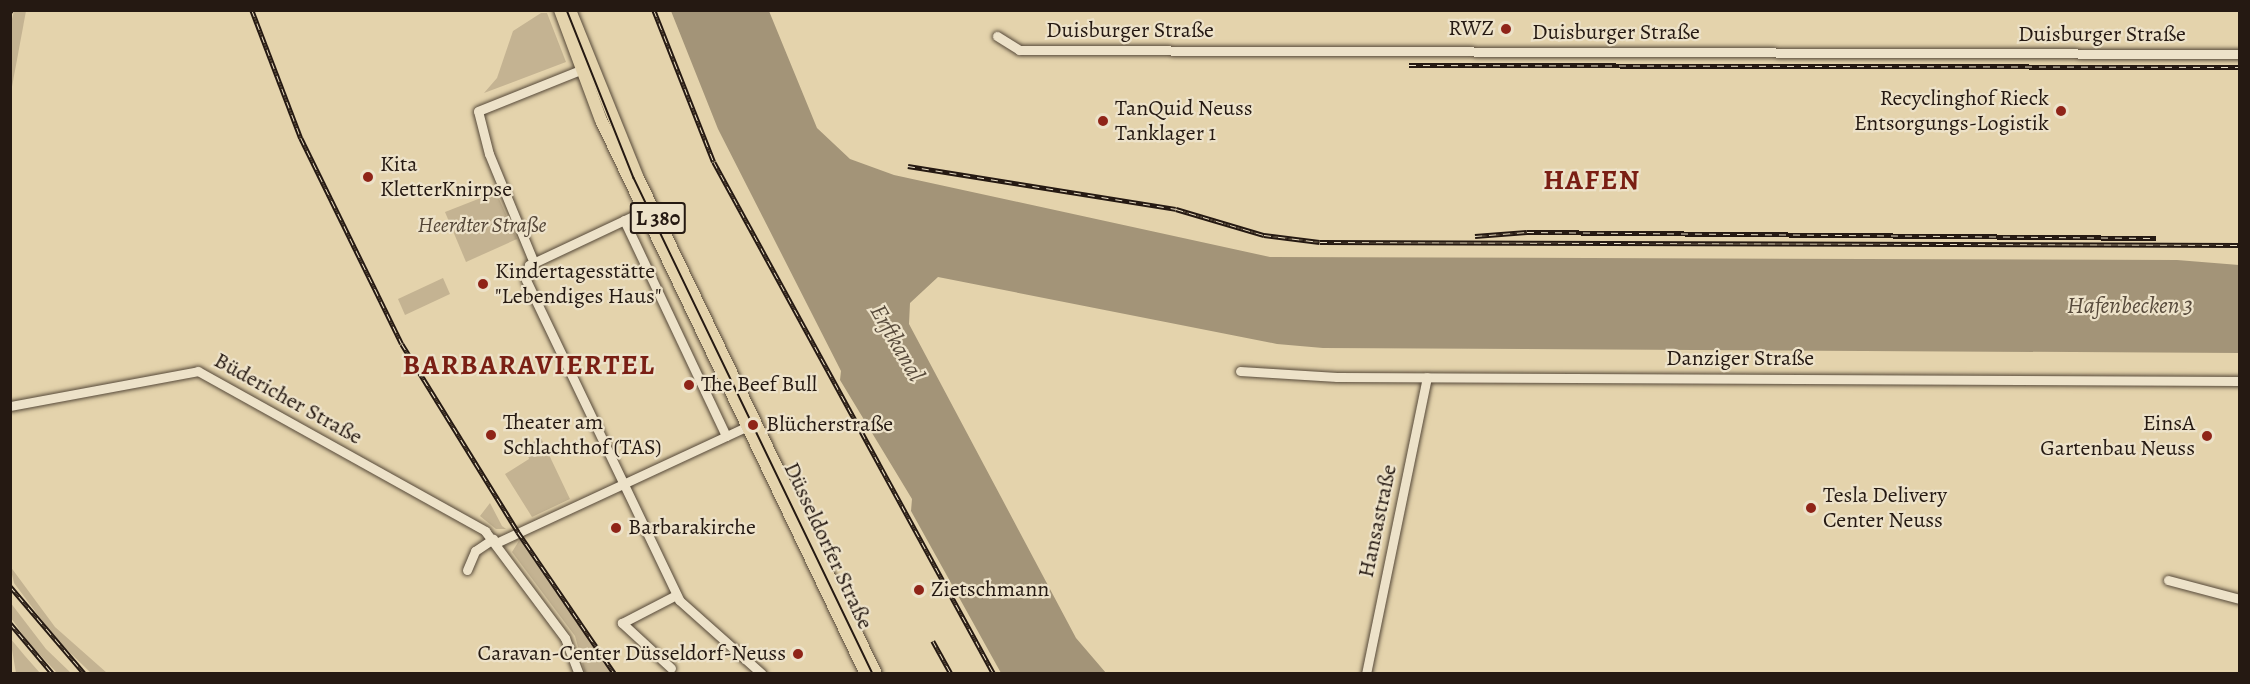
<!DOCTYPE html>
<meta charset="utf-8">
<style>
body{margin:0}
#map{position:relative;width:2250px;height:684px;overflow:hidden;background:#e4d3ac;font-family:Alegreya,serif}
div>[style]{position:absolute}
.green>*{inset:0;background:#c4b392}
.water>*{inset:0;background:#a39478}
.roads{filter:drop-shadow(0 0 2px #554838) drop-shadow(0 0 2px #554838)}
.minor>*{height:9px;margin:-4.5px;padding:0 4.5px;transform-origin:4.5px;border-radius:4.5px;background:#ede2c9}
.major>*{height:12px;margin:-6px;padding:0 6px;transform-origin:6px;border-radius:6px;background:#e4d3ac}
.tram>*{height:1.5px;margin:-0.75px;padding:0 0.75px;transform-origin:0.75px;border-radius:0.75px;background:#251912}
.rail>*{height:4.5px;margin-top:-2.25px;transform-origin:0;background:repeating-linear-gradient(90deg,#ede2c9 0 7px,#251912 0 14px);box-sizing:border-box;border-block:2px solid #251912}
.dots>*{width:16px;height:16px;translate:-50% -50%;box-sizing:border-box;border:3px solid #ede2c9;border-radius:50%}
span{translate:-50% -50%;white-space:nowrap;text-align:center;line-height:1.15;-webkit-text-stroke:4.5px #ede2c9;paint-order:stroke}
.shield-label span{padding:2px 4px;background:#ede2c9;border:2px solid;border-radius:4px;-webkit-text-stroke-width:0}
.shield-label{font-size:21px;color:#251912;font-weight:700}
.poi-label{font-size:22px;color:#251912}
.right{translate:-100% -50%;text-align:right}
.left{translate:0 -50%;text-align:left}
.street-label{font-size:22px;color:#251912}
.park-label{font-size:22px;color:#554738;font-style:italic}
.water-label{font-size:24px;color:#574a3b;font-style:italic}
.district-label{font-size:28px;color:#7a1f14;font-weight:700;letter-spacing:1.5px}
.frame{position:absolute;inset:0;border:12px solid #251912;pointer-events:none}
</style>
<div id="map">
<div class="green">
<div style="clip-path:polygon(14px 11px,26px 11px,11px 92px,10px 27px)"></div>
<div style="clip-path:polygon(541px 13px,547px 13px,566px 62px,484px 93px,497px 78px,513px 31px)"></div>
<div style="clip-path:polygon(496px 192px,517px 239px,466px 262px,445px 212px)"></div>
<div style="clip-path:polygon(443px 278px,450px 294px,405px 315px,398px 299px)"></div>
<div style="clip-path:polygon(541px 438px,570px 499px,532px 517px,505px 474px,529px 459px,525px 446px)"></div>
<div style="clip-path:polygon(490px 503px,502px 526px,506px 529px,496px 529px,480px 516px)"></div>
<div style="clip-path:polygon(520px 539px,580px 627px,612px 673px,585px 673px,575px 636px,512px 552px)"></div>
<div style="clip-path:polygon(10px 566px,55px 627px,107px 673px,91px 673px,56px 639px,14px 583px)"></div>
<div style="clip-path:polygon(10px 602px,46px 649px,71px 673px,57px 673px,28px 642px,11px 618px)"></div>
<div style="clip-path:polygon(10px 638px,25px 656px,40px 673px,16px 673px)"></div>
</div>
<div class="water">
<div style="clip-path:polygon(671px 11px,769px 11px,817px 128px,850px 159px,894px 175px,1270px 257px,2177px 260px,2239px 265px,2239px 353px,1323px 348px,1277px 344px,938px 277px,910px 303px,909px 324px,1076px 638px,1106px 673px,1001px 673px,911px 511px,912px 499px,840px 380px,841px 371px,718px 129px)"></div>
</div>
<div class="roads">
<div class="minor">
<div style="left:997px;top:36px;width:26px;rotate:32deg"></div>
<div style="left:1019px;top:50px;width:1221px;rotate:0.19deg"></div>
<div style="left:650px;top:208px;width:134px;rotate:154.8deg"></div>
<div style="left:529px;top:265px;width:15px;rotate:101deg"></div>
<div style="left:526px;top:280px;width:355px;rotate:64.4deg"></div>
<div style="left:679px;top:600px;width:111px;rotate:41.7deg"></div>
<div style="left:624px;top:220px;width:239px;rotate:64.7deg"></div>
<div style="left:534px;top:263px;width:118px;rotate:-112.4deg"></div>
<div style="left:489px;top:154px;width:44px;rotate:-104.3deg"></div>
<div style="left:478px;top:111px;width:118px;rotate:-21.8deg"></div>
<div style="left:1240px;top:371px;width:97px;rotate:3.5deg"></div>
<div style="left:1337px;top:377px;width:903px;rotate:0.25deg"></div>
<div style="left:10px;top:406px;width:191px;rotate:-10.5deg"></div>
<div style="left:198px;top:371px;width:329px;rotate:29.1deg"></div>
<div style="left:485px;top:531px;width:134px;rotate:53.2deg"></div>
<div style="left:565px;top:638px;width:39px;rotate:69deg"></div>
<div style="left:496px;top:543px;width:282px;rotate:-24.9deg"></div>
<div style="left:467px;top:570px;width:21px;rotate:-67deg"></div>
<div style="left:475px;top:551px;width:22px;rotate:-34deg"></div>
<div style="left:2168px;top:580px;width:74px;rotate:14.8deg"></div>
<div style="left:671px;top:668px;width:67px;rotate:-137.4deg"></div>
<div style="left:622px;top:623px;width:61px;rotate:-27.4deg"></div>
<div style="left:1366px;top:674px;width:303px;rotate:-78.4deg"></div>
</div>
<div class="major">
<div style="left:560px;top:10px;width:117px;rotate:69.6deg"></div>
<div style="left:601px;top:120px;width:614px;rotate:64.44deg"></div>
<div style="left:570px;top:10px;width:179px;rotate:68deg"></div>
<div style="left:637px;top:176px;width:552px;rotate:64.36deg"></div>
</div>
</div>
<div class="tram">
<div style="left:567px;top:10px;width:181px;rotate:68.3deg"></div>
<div style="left:634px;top:178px;width:551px;rotate:64.27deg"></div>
</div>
<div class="rail">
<div style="left:252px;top:10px;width:137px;rotate:69.1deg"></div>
<div style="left:301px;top:138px;width:229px;rotate:63.9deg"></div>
<div style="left:402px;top:344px;width:221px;rotate:58.3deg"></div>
<div style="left:518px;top:532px;width:172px;rotate:55.7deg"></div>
<div style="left:654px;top:10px;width:163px;rotate:68.5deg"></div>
<div style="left:714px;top:162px;width:584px;rotate:61.33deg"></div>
<div style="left:10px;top:12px;width:2px;rotate:-63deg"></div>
<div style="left:1409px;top:65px;width:831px;rotate:0.14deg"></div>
<div style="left:908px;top:166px;width:271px;rotate:9.1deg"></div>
<div style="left:1176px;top:209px;width:92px;rotate:16.5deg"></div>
<div style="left:1264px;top:235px;width:56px;rotate:7.1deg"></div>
<div style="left:1320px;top:242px;width:920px;rotate:0.19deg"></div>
<div style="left:1475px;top:236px;width:52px;rotate:-4.4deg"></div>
<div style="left:1527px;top:232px;width:629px;rotate:0.55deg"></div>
<div style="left:10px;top:586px;width:116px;rotate:49.6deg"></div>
<div style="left:10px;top:623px;width:67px;rotate:49.9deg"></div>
<div style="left:933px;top:641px;width:38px;rotate:61deg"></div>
</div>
<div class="dots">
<div style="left:1506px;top:29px;background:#8f2418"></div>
<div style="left:2061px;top:111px;background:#8f2418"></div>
<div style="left:1103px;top:121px;background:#8f2418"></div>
<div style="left:368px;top:177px;background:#8f2418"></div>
<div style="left:483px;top:284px;background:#8f2418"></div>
<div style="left:689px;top:385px;background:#8f2418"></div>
<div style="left:753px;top:425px;background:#8f2418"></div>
<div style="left:491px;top:435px;background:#8f2418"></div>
<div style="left:2207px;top:436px;background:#8f2418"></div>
<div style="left:1811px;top:508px;background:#8f2418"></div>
<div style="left:616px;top:528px;background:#8f2418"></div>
<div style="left:919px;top:590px;background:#8f2418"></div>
<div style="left:798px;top:654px;background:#8f2418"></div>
</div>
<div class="shield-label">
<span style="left:658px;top:218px">L 380</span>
</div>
<div class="poi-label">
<span class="right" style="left:1494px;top:29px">RWZ</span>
<span class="right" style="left:2049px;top:111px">Recyclinghof Rieck<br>Entsorgungs-Logistik</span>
<span class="left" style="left:1115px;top:121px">TanQuid Neuss<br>Tanklager 1</span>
<span class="left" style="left:380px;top:177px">Kita<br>KletterKnirpse</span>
<span class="left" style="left:495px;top:284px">Kindertagesstätte<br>"Lebendiges Haus"</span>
<span class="left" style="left:701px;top:385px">The Beef Bull</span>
<span class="left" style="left:503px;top:435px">Theater am<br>Schlachthof (TAS)</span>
<span class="right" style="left:2195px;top:436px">EinsA<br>Gartenbau Neuss</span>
<span class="left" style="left:766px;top:425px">Blücherstraße</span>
<span class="left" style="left:1823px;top:508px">Tesla Delivery<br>Center Neuss</span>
<span class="left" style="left:628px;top:528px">Barbarakirche</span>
<span class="left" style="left:931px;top:590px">Zietschmann</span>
<span class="right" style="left:786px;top:654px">Caravan-Center Düsseldorf-Neuss</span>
</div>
<div class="street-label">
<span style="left:1130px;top:31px">Duisburger Straße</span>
<span style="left:1616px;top:33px">Duisburger Straße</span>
<span style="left:2102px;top:35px">Duisburger Straße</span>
<span style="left:1740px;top:359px">Danziger Straße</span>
<span style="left:288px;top:399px;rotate:29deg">Büdericher Straße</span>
<span style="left:1378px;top:521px;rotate:-78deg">Hansastraße</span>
<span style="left:828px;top:546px;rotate:65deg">Düsseldorfer Straße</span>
</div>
<div class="park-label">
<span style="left:482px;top:226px">Heerdter Straße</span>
</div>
<div class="water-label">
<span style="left:2130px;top:306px">Hafenbecken 3</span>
<span style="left:897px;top:343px;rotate:60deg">Erftkanal</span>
</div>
<div class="district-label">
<span style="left:1592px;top:180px">HAFEN</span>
<span style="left:529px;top:365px">BARBARAVIERTEL</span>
</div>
<div class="frame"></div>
</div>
